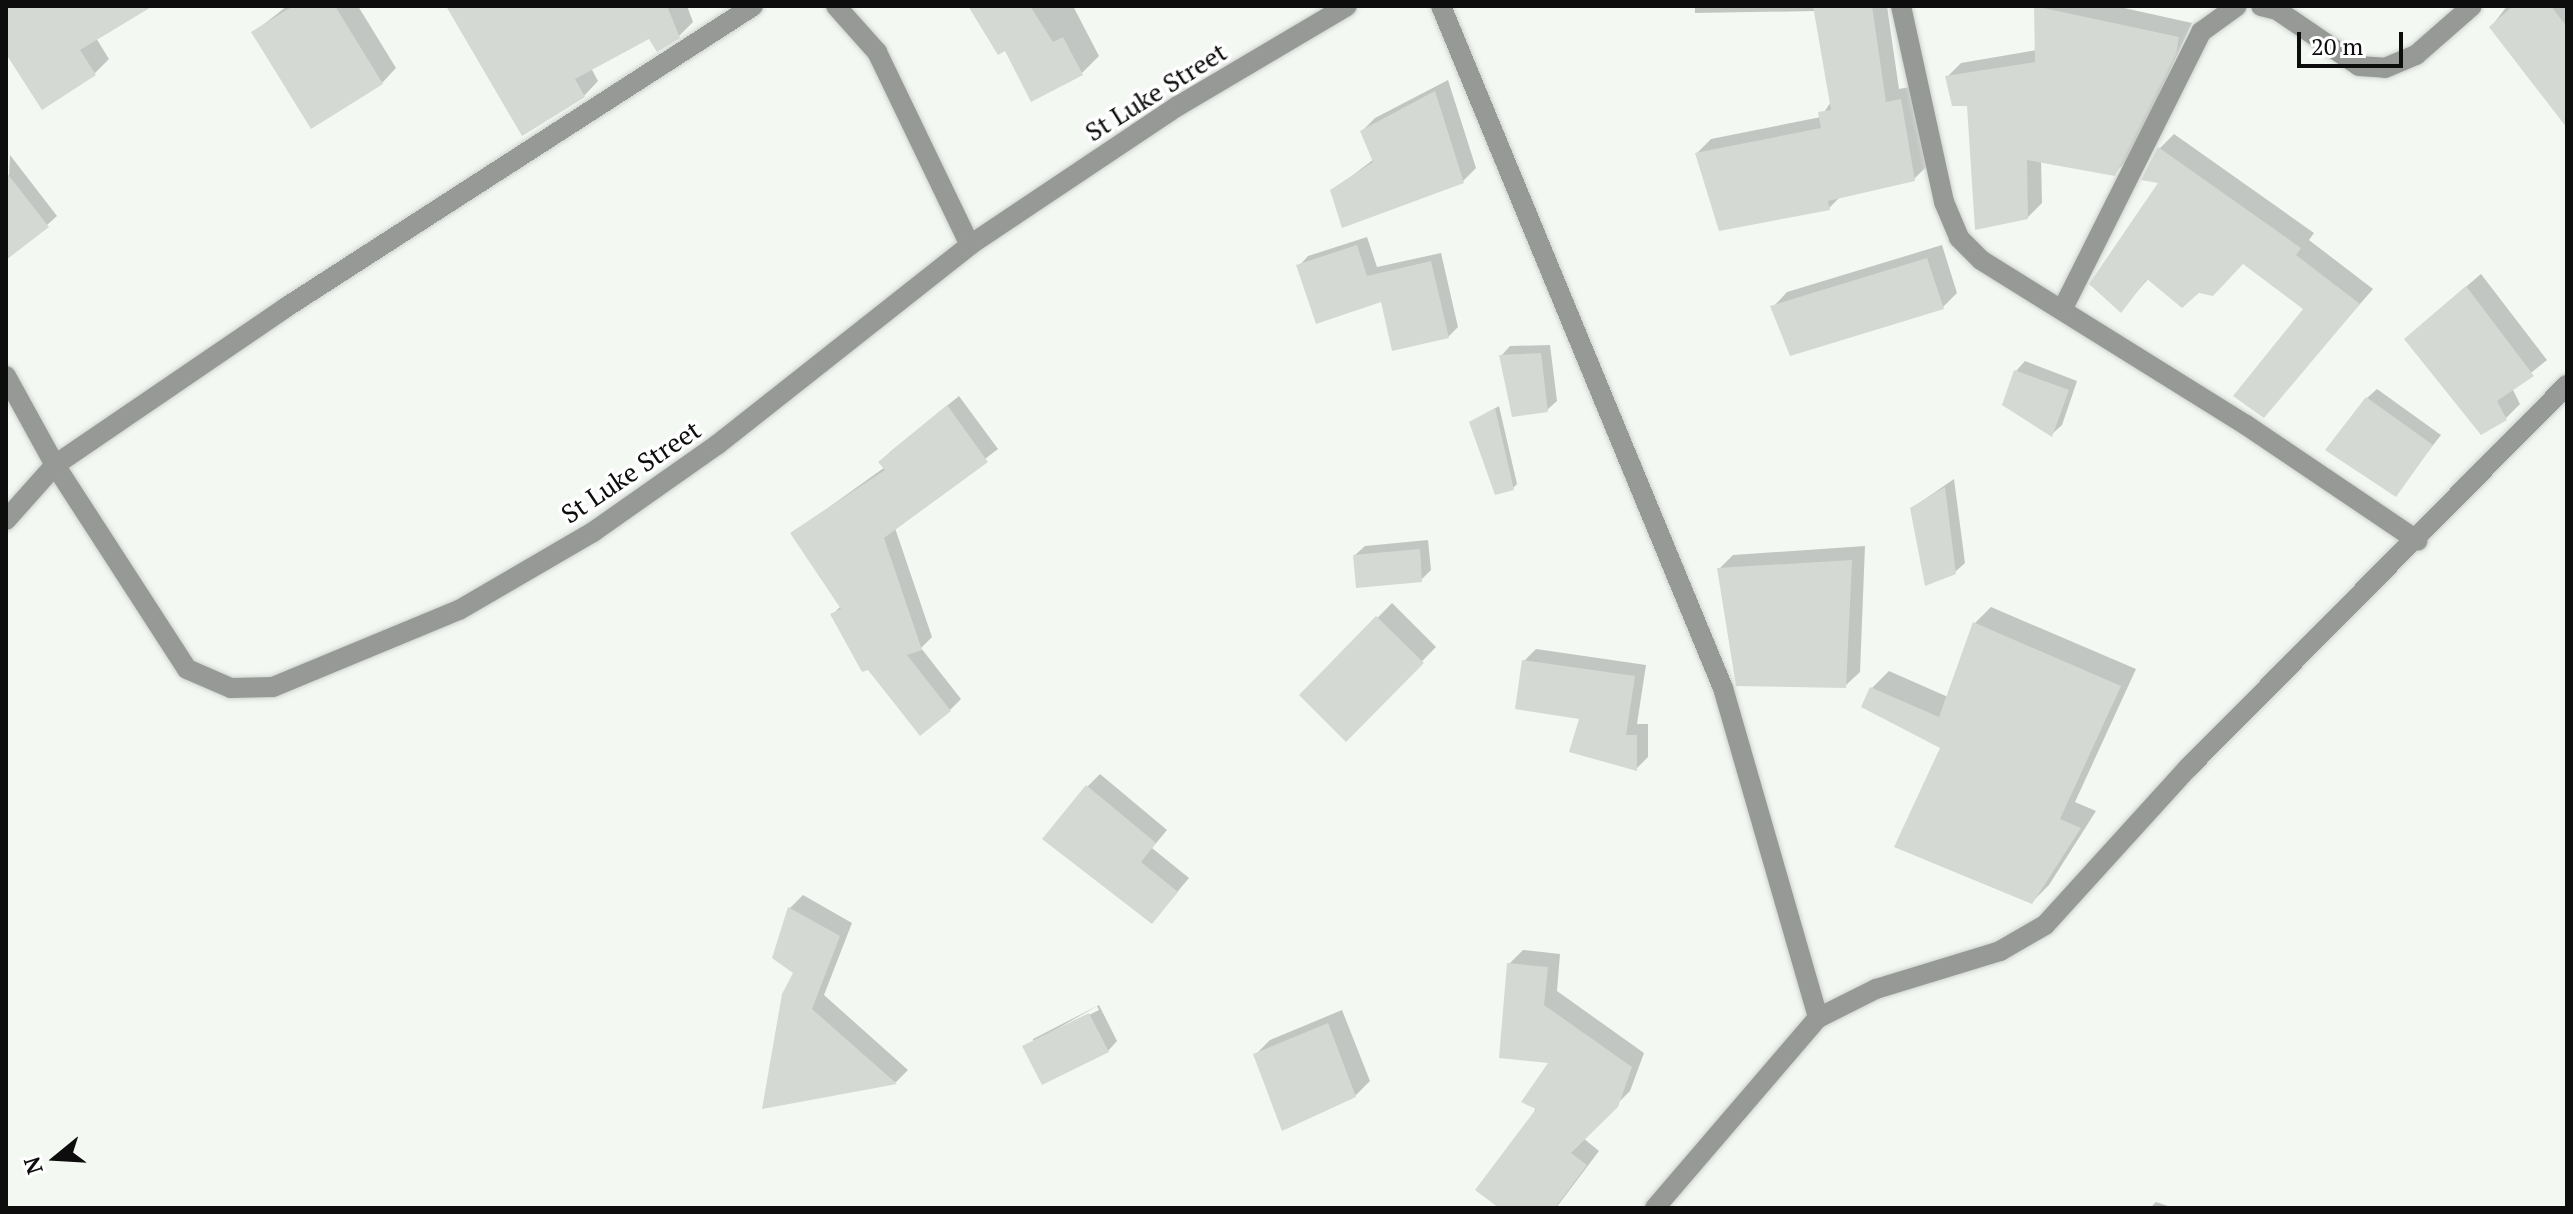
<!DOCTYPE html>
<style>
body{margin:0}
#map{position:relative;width:2573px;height:1214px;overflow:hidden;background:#f3f8f3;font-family:"PT Serif",serif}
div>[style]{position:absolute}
.shadow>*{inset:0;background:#0003}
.building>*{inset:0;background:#d5d9d4}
.roads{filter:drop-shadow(0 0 2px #ced2ce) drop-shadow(0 0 2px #ced2ce)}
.street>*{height:20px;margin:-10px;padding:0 10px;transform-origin:10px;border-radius:10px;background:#979997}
span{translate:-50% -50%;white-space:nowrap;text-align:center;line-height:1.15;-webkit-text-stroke:7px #fff;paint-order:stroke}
.street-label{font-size:26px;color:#0c0d0c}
.frame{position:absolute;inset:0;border:8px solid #0c0d0c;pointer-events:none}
.north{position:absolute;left:16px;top:1118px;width:80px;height:80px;-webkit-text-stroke:6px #fff;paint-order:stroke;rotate:252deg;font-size:22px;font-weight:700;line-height:32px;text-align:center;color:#0c0d0c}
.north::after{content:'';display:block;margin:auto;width:28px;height:36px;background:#0c0d0c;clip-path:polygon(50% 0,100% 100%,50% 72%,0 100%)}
.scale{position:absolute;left:2297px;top:32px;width:106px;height:36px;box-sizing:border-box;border:4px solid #0c0d0c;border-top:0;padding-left:10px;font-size:24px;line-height:28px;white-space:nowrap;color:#0c0d0c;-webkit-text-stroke:6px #fff;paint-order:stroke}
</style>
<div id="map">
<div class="shadow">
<div style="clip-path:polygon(6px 6px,149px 6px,96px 38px,109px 59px,95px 73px,6px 51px)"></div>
<div style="clip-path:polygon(287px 6px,358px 6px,396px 68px,382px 83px,254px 32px)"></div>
<div style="clip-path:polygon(447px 6px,687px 6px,693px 22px,679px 36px,650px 36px,591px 68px,598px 81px,584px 96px)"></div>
<div style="clip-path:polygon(970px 6px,1073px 6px,1099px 56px,1082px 73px,1005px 48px)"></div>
<div style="clip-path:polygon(1695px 6px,1887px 6px,1899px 89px,1915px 86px,1928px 165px,1914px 179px,1842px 195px,1829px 208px,1697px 153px,1711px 139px,1821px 117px,1832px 100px,1816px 11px,1695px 13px)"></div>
<div style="clip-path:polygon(2037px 6px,2115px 6px,2192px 23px,2129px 159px,2114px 173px,2041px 160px,2042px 203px,2027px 218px,1969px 104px,1947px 77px,1961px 63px,2037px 50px)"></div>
<div style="clip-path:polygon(2507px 6px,2567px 6px,2567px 125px,2491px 27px)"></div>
<div style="clip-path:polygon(1448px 80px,1476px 168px,1463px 181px,1332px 191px,1374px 159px,1362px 131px,1375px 118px)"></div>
<div style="clip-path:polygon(2174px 134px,2314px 233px,2309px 240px,2373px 289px,2264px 415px,2306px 309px,2244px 262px,2149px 278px,2121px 310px,2161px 182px,2144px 179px,2160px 148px)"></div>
<div style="clip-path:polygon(10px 155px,57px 216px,47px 225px,6px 235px)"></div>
<div style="clip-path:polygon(1367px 237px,1377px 267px,1441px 253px,1458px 327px,1448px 337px,1382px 299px,1299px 266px,1308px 256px)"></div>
<div style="clip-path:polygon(1942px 245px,1957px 293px,1943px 307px,1773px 307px,1787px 292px)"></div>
<div style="clip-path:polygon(2481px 274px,2547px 360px,2512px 388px,2520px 404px,2506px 418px,2421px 325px)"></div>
<div style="clip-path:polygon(1550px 345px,1557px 401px,1547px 410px,1501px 356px,1510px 346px)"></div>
<div style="clip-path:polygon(2025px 361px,2077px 381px,2062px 425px,2052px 434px,2016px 371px)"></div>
<div style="clip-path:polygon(2377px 389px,2441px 435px,2395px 494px,2367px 398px)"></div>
<div style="clip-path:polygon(959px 396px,998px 449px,895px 528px,932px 637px,921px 648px,961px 699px,950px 710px,832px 615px,841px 606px,793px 533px,885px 467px,880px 462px,891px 451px)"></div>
<div style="clip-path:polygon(1499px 406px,1517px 484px,1513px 488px,1472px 422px)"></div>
<div style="clip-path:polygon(1954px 479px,1965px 563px,1955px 572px,1912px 508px)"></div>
<div style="clip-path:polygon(1428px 540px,1431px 570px,1421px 580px,1355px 555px,1365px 546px)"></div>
<div style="clip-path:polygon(1865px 546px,1860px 672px,1845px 686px,1719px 569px,1733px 555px)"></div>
<div style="clip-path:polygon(1392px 603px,1436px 647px,1346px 739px,1302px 695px)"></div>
<div style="clip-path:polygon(1991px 607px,2136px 669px,2075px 802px,2096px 811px,2049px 885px,2032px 902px,1943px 748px,1872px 688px,1889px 671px,1948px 697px,1975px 623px)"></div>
<div style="clip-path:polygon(1536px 649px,1646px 665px,1637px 724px,1648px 724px,1648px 757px,1636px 769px,1524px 661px)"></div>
<div style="clip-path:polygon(1100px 774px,1167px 830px,1152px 848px,1189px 878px,1152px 922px,1087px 787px)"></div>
<div style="clip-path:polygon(803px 895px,852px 923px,824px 995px,908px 1070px,896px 1082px,765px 1107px,796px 972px,774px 958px,790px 908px)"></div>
<div style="clip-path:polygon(1523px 950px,1560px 954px,1557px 991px,1644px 1053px,1630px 1091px,1583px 1138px,1599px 1151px,1556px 1208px,1502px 1208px,1551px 1061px,1509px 964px)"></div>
<div style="clip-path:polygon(evenodd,1099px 1005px,1117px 1041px,1108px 1051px,1025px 1047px,1099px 1005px,1097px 1006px,1099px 1010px,1033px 1043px,1033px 1039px,1097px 1006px)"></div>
<div style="clip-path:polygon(1342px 1010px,1370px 1081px,1355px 1096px,1255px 1055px,1270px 1040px)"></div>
<div style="clip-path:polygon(2156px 1202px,2174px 1208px,2150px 1208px)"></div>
</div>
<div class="building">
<div style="clip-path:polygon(6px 6px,153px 6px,80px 50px,96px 75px,42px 110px,6px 54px)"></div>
<div style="clip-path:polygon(293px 6px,335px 6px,383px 84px,311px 129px,251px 32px)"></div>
<div style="clip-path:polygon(446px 6px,667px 6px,680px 38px,657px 52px,649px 39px,575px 79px,585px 97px,522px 136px)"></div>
<div style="clip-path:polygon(968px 6px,1030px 6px,1053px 42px,1063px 37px,1083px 75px,1031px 102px,1005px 51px,998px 55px)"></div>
<div style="clip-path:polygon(1813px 6px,1872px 6px,1886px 102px,1901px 99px,1915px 181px,1828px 201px,1830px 210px,1719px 231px,1695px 153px,1821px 128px,1818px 112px,1831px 110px)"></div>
<div style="clip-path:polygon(2034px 6px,2179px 37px,2176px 54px,2115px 176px,2027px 160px,2028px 219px,1975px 230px,1967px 106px,1952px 106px,1945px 76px,2035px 62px)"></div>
<div style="clip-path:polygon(2513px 6px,2551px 6px,2567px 27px,2567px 128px,2489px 27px)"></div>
<div style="clip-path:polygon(1435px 91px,1464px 183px,1342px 228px,1330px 190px,1373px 162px,1360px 131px)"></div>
<div style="clip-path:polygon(2158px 147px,2301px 248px,2296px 255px,2360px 304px,2264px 418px,2233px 396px,2303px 309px,2243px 264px,2213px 296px,2199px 293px,2182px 308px,2147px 279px,2121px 313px,2089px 284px,2158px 183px,2141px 180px)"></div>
<div style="clip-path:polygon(6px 172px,49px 227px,6px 260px)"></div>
<div style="clip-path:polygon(1357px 245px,1367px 276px,1431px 261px,1449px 338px,1392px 351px,1381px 302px,1316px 324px,1296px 265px)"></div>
<div style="clip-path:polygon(1927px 258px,1944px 309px,1790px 356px,1770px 306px)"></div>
<div style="clip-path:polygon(2466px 286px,2534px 376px,2497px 401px,2507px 420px,2481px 435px,2404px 339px)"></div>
<div style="clip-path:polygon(1541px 353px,1548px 412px,1512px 417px,1499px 355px)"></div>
<div style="clip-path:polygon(2014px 370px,2069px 390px,2052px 437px,2002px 405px)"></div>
<div style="clip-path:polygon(2366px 397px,2433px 445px,2396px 497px,2325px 450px)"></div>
<div style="clip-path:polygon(947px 405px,988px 462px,884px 538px,922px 650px,907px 655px,951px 711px,920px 736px,868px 670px,862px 672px,830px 614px,841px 609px,790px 533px,885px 470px,878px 462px)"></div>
<div style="clip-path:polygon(1495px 408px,1514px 490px,1495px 495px,1469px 422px)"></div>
<div style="clip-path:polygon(1945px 487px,1956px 574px,1925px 586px,1910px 508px)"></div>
<div style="clip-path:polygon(1420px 549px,1422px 582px,1356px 588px,1353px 555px)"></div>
<div style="clip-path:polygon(1852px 560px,1846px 688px,1736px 686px,1717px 568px)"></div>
<div style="clip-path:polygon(1376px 616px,1424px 663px,1346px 742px,1299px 695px)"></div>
<div style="clip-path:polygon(1973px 622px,2121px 686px,2060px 819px,2081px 828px,2032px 904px,1894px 847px,1940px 748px,1861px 707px,1870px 687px,1939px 717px)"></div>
<div style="clip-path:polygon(1522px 660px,1635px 676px,1626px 735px,1637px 735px,1637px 771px,1569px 752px,1579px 719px,1515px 709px)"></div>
<div style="clip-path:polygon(1086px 785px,1156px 843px,1141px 862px,1178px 892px,1152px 924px,1042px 839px)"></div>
<div style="clip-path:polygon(788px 907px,840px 936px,812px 1009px,897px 1084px,762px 1109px,782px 994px,793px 973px,772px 958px)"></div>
<div style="clip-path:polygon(1507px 963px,1548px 967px,1544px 1005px,1632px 1067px,1618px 1107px,1571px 1153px,1587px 1165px,1555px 1208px,1499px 1208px,1475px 1190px,1536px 1109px,1521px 1102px,1548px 1063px,1499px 1058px)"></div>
<div style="clip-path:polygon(1089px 1013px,1109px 1052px,1042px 1085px,1022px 1046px)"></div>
<div style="clip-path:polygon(1328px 1023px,1356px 1097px,1282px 1131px,1253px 1054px)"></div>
</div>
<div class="roads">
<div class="street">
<div style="left:836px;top:6px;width:62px;rotate:48.3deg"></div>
<div style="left:877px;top:52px;width:214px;rotate:64.3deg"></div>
<div style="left:1441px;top:6px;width:738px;rotate:67.54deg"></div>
<div style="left:1723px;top:688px;width:343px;rotate:73.9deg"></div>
<div style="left:1901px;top:6px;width:201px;rotate:77.6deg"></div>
<div style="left:1944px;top:202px;width:39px;rotate:67deg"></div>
<div style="left:1959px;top:238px;width:31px;rotate:45deg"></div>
<div style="left:1981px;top:260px;width:312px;rotate:31.9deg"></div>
<div style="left:2246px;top:425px;width:207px;rotate:34deg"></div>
<div style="left:2261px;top:6px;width:16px;rotate:14deg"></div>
<div style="left:2277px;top:10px;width:99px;rotate:34.3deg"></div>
<div style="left:2359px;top:66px;width:26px;rotate:4deg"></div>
<div style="left:2385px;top:68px;width:34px;rotate:-23deg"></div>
<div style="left:2416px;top:55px;width:74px;rotate:-41.2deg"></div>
<div style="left:2063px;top:308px;width:309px;rotate:-63.4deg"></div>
<div style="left:2201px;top:32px;width:44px;rotate:-35.8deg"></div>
<div style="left:6px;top:376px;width:102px;rotate:61.2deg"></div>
<div style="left:55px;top:465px;width:243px;rotate:57.1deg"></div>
<div style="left:187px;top:669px;width:48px;rotate:23.4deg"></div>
<div style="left:231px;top:688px;width:42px;rotate:-1.4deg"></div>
<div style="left:273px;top:687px;width:201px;rotate:-22.5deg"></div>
<div style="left:459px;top:610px;width:155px;rotate:-30.2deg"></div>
<div style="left:593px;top:532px;width:151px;rotate:-35.1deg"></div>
<div style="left:717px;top:445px;width:323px;rotate:-38.3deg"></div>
<div style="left:970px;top:245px;width:250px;rotate:-33.8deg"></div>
<div style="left:1178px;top:106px;width:196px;rotate:-30.6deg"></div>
<div style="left:6px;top:520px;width:74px;rotate:-48.3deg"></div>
<div style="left:55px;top:465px;width:278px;rotate:-34.3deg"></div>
<div style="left:285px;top:308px;width:557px;rotate:-32.83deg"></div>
<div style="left:1655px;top:1208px;width:250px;rotate:-49.4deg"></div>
<div style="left:1818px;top:1018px;width:65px;rotate:-26.6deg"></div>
<div style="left:1876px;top:989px;width:130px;rotate:-17deg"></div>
<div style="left:2000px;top:951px;width:52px;rotate:-30deg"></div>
<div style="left:2045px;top:925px;width:212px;rotate:-47.7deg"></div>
<div style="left:2188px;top:768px;width:539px;rotate:-45.3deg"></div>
</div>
</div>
<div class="street-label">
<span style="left:1156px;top:92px;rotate:-32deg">St Luke Street</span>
<span style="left:631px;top:472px;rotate:-34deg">St Luke Street</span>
</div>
<div class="frame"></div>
<div class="north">N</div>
<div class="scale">20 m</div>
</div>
